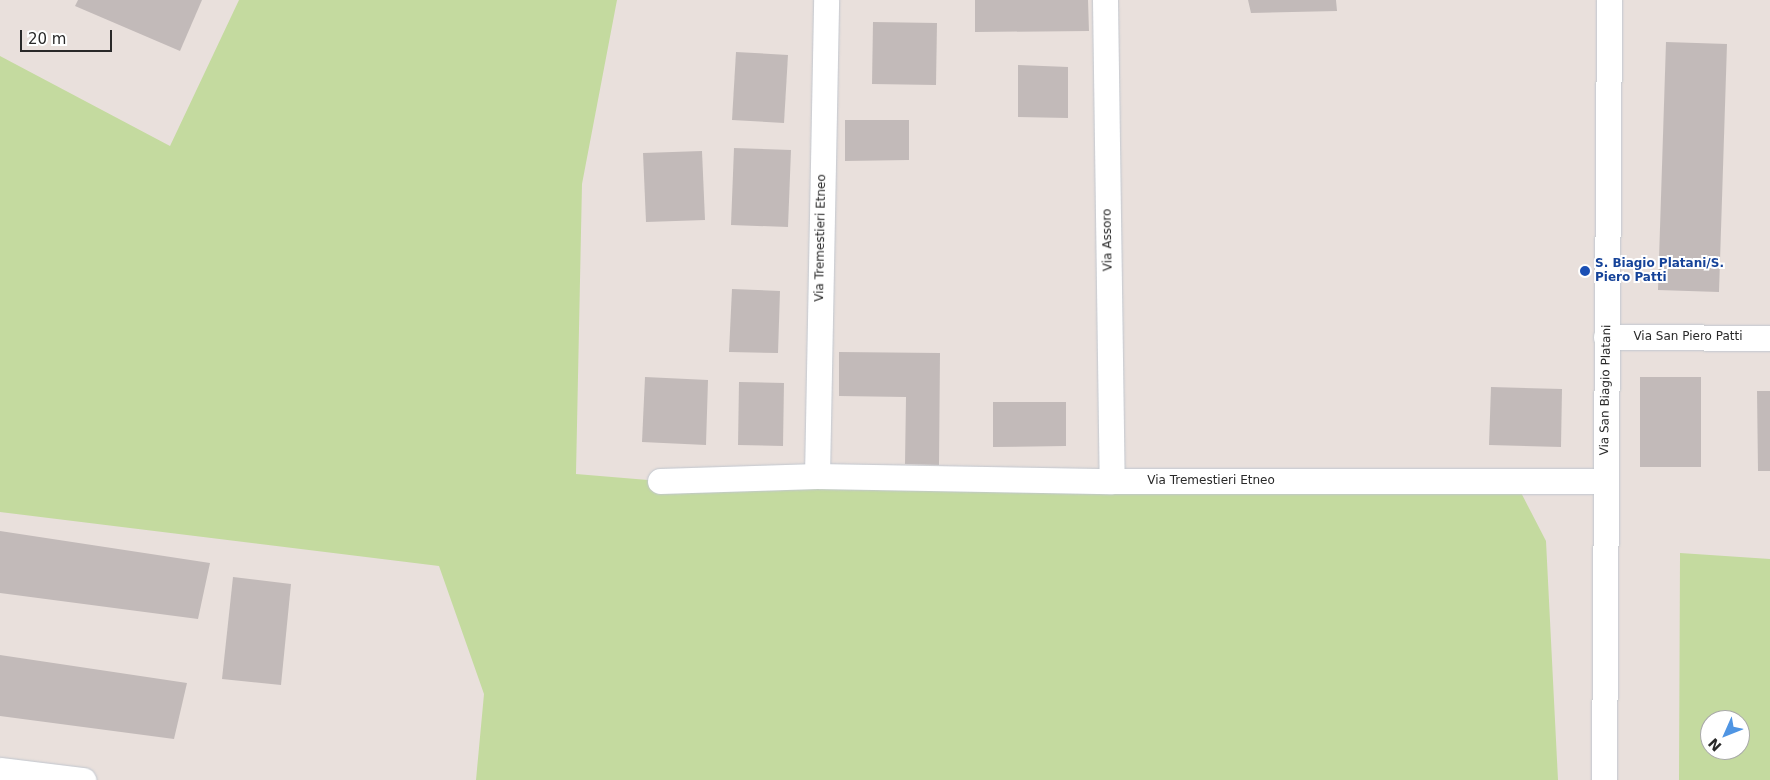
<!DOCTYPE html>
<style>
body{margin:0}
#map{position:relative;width:1770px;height:780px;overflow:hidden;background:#e9e0dc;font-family:"DejaVu Sans",sans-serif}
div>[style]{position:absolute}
.green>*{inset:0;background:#c4da9f}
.building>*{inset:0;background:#c2bab9}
.roads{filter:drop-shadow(0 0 1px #c1c6ce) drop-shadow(0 0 1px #c1c6ce)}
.street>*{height:25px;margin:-12.5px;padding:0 12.5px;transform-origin:12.5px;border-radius:12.5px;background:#fff}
.dots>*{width:14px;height:14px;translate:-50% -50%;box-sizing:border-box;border:2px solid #fff;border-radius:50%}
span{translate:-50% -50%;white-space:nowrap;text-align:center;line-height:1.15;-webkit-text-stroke:4px #fff;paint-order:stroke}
.street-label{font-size:12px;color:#292929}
.transit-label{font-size:12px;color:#164399;font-weight:700}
.left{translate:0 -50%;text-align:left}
.north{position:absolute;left:1700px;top:710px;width:50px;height:50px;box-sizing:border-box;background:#fff;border:1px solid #a9a9a9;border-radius:50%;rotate:226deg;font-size:14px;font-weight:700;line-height:20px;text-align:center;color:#292929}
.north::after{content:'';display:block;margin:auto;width:18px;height:22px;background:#4f95e3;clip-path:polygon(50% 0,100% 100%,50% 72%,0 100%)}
.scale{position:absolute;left:20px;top:30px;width:92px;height:22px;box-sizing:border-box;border:2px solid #292929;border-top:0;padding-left:6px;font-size:15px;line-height:18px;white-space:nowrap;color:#292929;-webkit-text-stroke:4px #fff;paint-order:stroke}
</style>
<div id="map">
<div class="green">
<div style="clip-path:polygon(239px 0,617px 0,582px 184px,576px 474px,660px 481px,1515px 481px,1546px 541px,1558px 780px,476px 780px,484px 694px,439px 566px,0 512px,0 56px,170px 146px)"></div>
<div style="clip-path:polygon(evenodd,1680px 553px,1770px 559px,1770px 780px,1679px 780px,1680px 553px,1710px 720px,1740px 720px,1740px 750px,1710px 750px,1710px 720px)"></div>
</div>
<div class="building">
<div style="clip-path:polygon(78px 0,202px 0,180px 51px,75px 6px)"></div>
<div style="clip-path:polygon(975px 0,1088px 0,1089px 31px,975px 32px)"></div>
<div style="clip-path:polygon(1248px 0,1336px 0,1337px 11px,1251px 13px)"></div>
<div style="clip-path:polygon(873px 22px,937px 23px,936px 85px,872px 84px)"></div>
<div style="clip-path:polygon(1666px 42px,1727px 44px,1719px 292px,1658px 290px)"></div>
<div style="clip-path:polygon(736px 52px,788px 55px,784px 123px,732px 120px)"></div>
<div style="clip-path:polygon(1018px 65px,1068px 67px,1068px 118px,1018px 117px)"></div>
<div style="clip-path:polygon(845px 120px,909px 120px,909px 160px,845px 161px)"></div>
<div style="clip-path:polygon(734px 148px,791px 150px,788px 227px,731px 225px)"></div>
<div style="clip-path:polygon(702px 151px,705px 220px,646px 222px,643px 153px)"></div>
<div style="clip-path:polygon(732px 289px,780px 291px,778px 353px,729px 352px)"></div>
<div style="clip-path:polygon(839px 352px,940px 353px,939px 465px,905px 464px,906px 397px,839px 396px)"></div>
<div style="clip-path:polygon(645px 377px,708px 380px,706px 445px,642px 442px)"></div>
<div style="clip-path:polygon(1640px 377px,1701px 377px,1701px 467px,1640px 467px)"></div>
<div style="clip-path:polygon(739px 382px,784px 383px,783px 446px,738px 445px)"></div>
<div style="clip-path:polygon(1491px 387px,1562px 389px,1561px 447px,1489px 445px)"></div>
<div style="clip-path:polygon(1757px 391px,1770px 391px,1770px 471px,1758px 471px)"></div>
<div style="clip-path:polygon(993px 402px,1066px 402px,1066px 446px,993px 447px)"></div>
<div style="clip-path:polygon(0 531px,210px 563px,198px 619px,0 593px)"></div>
<div style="clip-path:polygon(233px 577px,291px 584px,281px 685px,222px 679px)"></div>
<div style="clip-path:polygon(0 655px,187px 683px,174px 739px,0 716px)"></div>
</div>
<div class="roads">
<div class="street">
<div style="left:1105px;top:0;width:481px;rotate:89.2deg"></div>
<div style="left:1606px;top:337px;width:164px;rotate:0.3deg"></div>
<div style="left:817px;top:476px;width:476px;rotate:-88.9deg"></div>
<div style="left:660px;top:481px;width:157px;rotate:-1.8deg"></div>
<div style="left:817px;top:476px;width:295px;rotate:1deg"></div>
<div style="left:1112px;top:481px;width:493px"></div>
<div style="left:0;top:770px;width:84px;rotate:6.9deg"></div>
<div style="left:1604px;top:780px;width:780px;rotate:-89.63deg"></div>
</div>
</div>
<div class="dots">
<div style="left:1585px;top:271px;background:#1a4fb4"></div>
</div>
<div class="street-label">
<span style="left:821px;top:238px;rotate:-89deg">Via Tremestieri Etneo</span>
<span style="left:1108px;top:240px;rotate:-91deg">Via Assoro</span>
<span style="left:1688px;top:337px">Via San Piero Patti</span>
<span style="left:1606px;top:390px;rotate:-89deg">Via San Biagio Platani</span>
<span style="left:1211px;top:481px">Via Tremestieri Etneo</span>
</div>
<div class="transit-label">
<span class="left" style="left:1595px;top:271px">S. Biagio Platani/S.<br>Piero Patti</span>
</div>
<div class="north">N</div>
<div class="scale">20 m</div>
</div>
